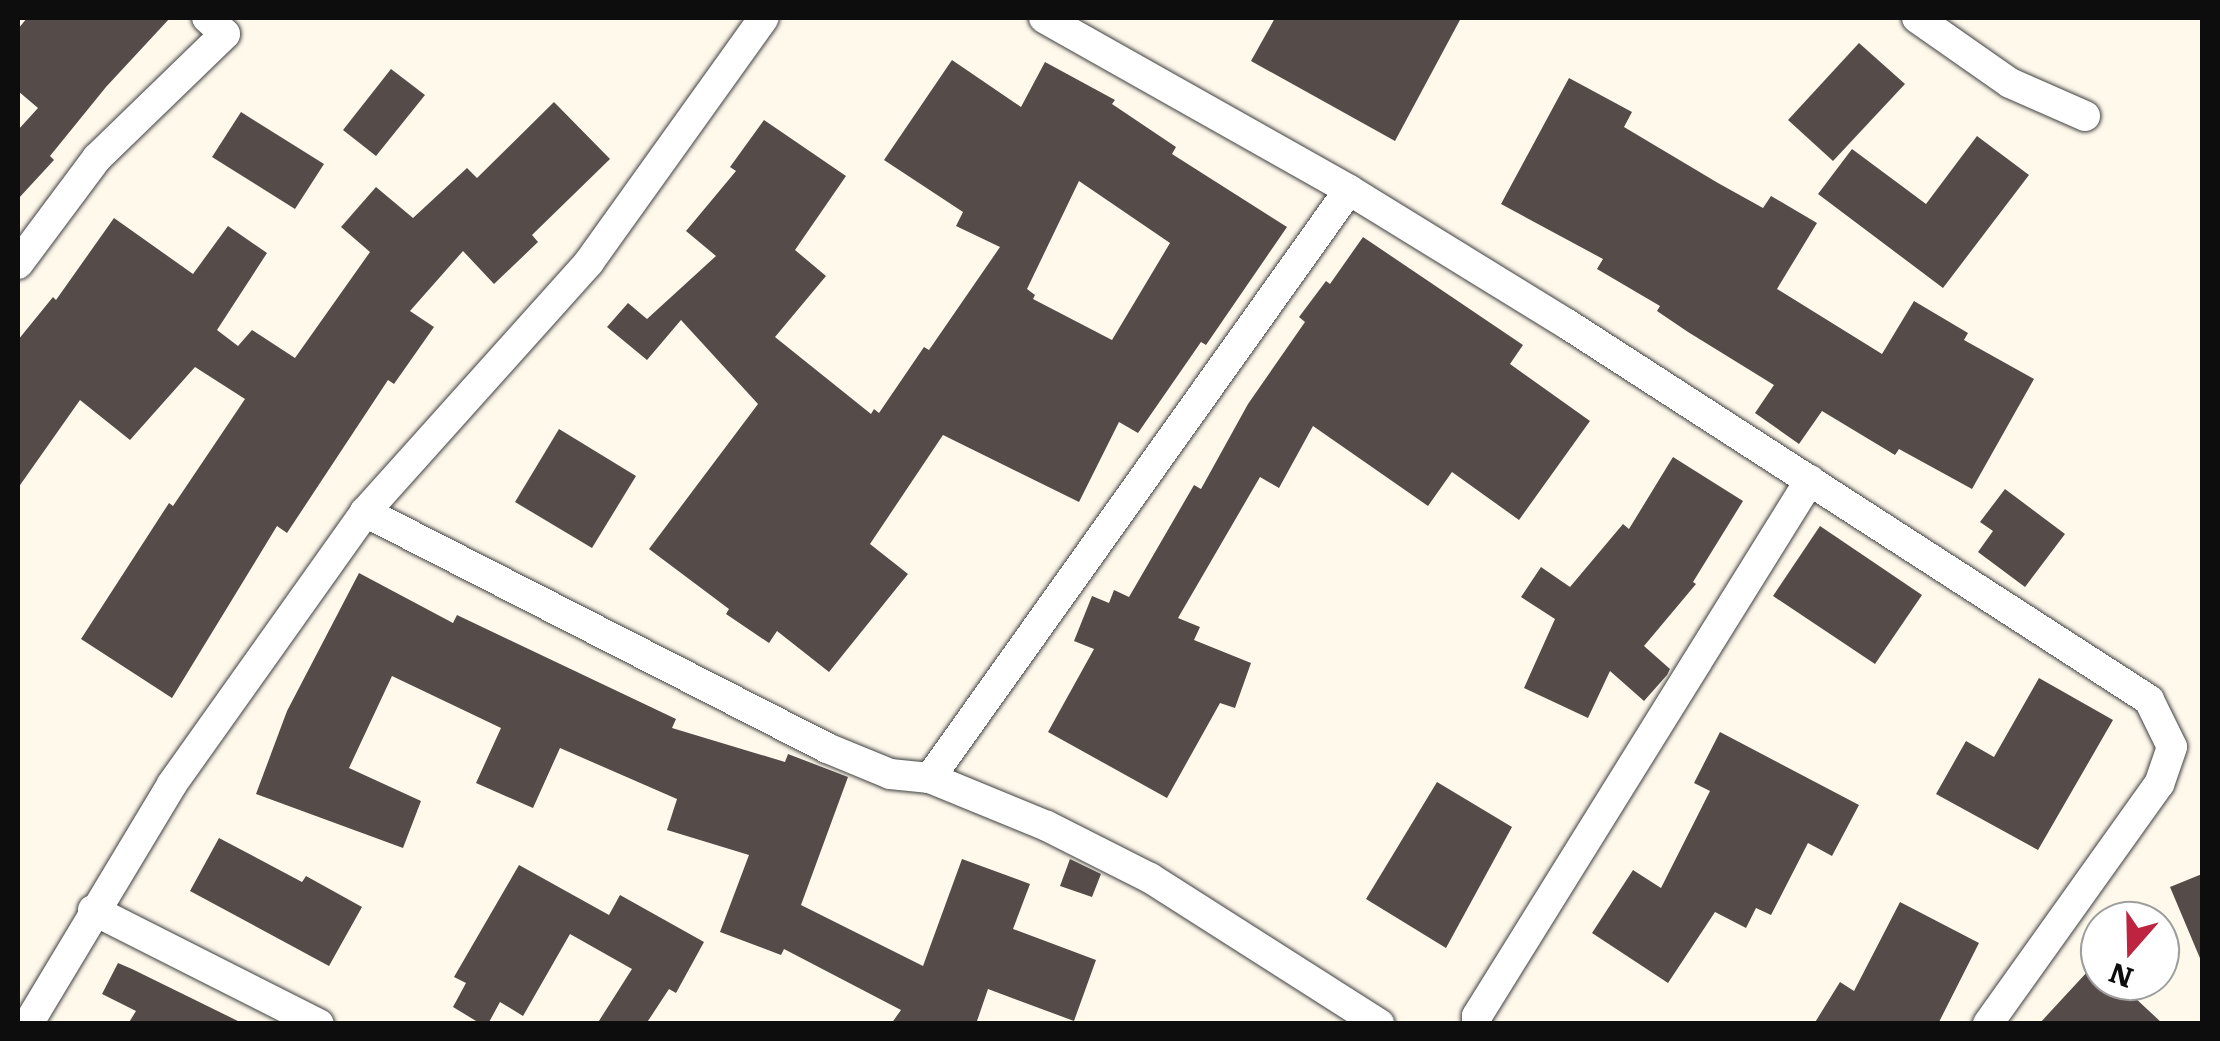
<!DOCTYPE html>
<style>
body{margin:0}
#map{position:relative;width:2220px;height:1041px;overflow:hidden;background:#fff9ec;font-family:Literata,serif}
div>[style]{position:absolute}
.building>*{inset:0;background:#554c49}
.roads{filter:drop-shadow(0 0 2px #404040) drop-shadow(0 0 2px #404040)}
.street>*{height:30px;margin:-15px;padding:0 15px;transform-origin:15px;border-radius:15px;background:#fff}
span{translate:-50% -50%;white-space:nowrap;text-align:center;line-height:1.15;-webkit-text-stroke:10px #fff;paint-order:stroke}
.frame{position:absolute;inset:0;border:20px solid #0d0d0d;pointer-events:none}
.north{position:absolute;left:2080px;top:901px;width:100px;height:100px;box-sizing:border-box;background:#fff;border:2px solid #9e9e9e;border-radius:50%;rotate:200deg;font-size:28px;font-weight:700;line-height:40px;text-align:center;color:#0d0d0d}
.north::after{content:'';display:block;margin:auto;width:35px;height:45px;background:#be233f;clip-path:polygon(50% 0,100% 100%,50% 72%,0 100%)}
</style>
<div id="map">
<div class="building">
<div style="clip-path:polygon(27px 18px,170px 18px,106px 87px,50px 156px,54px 160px,18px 199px,18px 130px,38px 108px,18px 91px,18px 29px)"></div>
<div style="clip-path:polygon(1275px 18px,1461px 18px,1395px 141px,1251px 61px)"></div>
<div style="clip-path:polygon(1859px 43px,1905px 84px,1833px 161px,1788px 120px)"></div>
<div style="clip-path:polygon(evenodd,952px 60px,1021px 107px,1045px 62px,1115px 100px,1112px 104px,1176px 147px,1172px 154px,1287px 227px,1206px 345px,1201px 342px,1138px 433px,1119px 422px,1079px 502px,943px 435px,870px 544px,908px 574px,829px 672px,777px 631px,769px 643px,726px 614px,729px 609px,649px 549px,758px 404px,681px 320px,647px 360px,607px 327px,628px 303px,647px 319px,716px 256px,686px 231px,736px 171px,730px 167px,764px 120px,846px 176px,795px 250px,826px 276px,775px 337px,871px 414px,874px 409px,879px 413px,924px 347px,929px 350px,1000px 247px,956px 226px,963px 212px,884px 160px,952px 60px,1079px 181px,1170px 243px,1112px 340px,1033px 299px,1035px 295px,1027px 289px,1079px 181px)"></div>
<div style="clip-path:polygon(391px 69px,425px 95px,376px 156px,343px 130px)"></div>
<div style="clip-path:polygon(1569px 78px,1632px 112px,1624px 127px,1718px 183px,1763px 208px,1771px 196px,1817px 223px,1777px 289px,1882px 354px,1914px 301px,1968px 333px,1964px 340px,2034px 379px,1972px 489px,1899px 449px,1895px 455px,1822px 411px,1799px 444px,1755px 413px,1774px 385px,1688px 332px,1657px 311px,1660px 306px,1597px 269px,1603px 259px,1501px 204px)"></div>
<div style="clip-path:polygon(554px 102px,610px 159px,532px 235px,538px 242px,494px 284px,463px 251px,410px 311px,434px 327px,394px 384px,388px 380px,287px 533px,277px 526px,172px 698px,81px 639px,169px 503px,173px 506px,245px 399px,195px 367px,130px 440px,80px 400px,18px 488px,18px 340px,53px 297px,56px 300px,114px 218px,193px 274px,228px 226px,267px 253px,217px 330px,238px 346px,252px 330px,295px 358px,370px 252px,341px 227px,376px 187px,413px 218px,467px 168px,477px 178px)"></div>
<div style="clip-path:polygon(241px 112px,324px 164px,295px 209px,212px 157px)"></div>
<div style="clip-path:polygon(1977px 136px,2029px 175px,1943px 288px,1818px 194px,1852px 149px,1926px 204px)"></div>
<div style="clip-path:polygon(1363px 237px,1523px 345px,1510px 364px,1590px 421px,1519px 520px,1452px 472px,1428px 506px,1313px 426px,1279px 488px,1260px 477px,1178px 618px,1200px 627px,1194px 640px,1251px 663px,1235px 708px,1220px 703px,1167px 798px,1048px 732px,1094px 649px,1074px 641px,1092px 596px,1109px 603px,1114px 590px,1129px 597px,1194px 485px,1201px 489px,1248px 404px,1305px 322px,1299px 317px,1326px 281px,1330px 284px)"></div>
<div style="clip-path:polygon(559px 429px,636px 476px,592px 548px,515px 502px)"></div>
<div style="clip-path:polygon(1673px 457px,1743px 501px,1693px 582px,1696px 584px,1644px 646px,1670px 669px,1667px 675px,1644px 701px,1610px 671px,1588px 718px,1524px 688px,1555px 619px,1521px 597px,1541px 567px,1570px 587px,1623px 524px,1629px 529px)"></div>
<div style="clip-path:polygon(2005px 489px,2065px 534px,2025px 587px,1978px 552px,1993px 531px,1980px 522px)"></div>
<div style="clip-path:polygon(1820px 526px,1922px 595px,1875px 664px,1773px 596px)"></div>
<div style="clip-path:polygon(359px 573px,453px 623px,457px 615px,676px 719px,672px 728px,785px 762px,788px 754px,848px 777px,801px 905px,923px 966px,962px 859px,1030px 884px,1013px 929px,1096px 960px,1074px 1021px,988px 989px,976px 1024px,891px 1024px,901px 1010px,784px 949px,781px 955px,720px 932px,749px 855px,667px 830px,677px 799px,560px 748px,533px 808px,476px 783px,501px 728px,392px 676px,349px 768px,421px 801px,403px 848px,256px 794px,287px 711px)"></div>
<div style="clip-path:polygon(2039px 678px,2113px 720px,2038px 850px,1936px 794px,1966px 741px,1994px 757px)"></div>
<div style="clip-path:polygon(1720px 732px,1859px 805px,1832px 856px,1808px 843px,1771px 915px,1756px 908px,1746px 928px,1715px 912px,1668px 983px,1592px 933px,1633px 870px,1661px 888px,1710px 791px,1694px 783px)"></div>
<div style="clip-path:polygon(1437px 782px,1512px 827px,1446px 948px,1366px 899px)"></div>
<div style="clip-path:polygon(219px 838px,302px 882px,306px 876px,362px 907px,329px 966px,190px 891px)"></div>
<div style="clip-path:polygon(1070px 859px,1101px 874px,1092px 897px,1060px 886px)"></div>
<div style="clip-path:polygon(519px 865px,609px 915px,620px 895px,704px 942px,676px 993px,669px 989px,646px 1024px,597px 1024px,632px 969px,570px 934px,523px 1016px,500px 1002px,488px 1024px,481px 1024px,453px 1007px,466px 983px,454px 977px)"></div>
<div style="clip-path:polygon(2202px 874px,2202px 963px,2170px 887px)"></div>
<div style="clip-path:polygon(1900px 902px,1979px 943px,1938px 1024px,1814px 1024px,1840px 982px,1854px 991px)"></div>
<div style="clip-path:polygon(2100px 958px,2100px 981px,2117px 981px,2163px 1024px,2039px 1024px)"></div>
<div style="clip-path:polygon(118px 963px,132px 969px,244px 1024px,128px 1024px,136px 1011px,102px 994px)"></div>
</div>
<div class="roads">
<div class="street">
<div style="left:1044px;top:18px;width:350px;rotate:29.4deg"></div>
<div style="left:1349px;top:190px;width:256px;rotate:31.6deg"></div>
<div style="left:1567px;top:324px;width:693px;rotate:32.86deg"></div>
<div style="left:2149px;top:700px;width:52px;rotate:63.9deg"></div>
<div style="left:2172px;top:747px;width:39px;rotate:109deg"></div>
<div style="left:2159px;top:784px;width:295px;rotate:125.5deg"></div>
<div style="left:1917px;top:18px;width:113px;rotate:35deg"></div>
<div style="left:2010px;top:83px;width:82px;rotate:23.7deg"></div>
<div style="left:18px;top:264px;width:132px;rotate:-53.3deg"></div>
<div style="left:97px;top:158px;width:178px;rotate:-44.1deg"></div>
<div style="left:225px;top:34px;width:24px;rotate:-138deg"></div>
<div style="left:365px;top:512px;width:519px;rotate:27.06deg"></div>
<div style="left:827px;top:748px;width:68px;rotate:22.4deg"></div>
<div style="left:890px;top:774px;width:40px;rotate:5.7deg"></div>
<div style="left:930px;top:778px;width:126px;rotate:22.3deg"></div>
<div style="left:1047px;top:826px;width:115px;rotate:26.8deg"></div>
<div style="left:1150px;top:878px;width:272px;rotate:32.5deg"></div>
<div style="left:930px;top:778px;width:722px;rotate:-54.53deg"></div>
<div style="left:93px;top:910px;width:253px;rotate:26.8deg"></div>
<div style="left:28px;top:1024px;width:280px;rotate:-59deg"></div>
<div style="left:172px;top:784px;width:334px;rotate:-54.6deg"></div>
<div style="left:365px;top:512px;width:336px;rotate:-48.1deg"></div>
<div style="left:589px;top:262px;width:300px;rotate:-54.4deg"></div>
<div style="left:1477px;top:1024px;width:8px;rotate:-90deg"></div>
<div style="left:1477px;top:1016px;width:631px;rotate:-58.15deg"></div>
</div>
</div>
<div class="frame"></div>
<div class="north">N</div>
</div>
